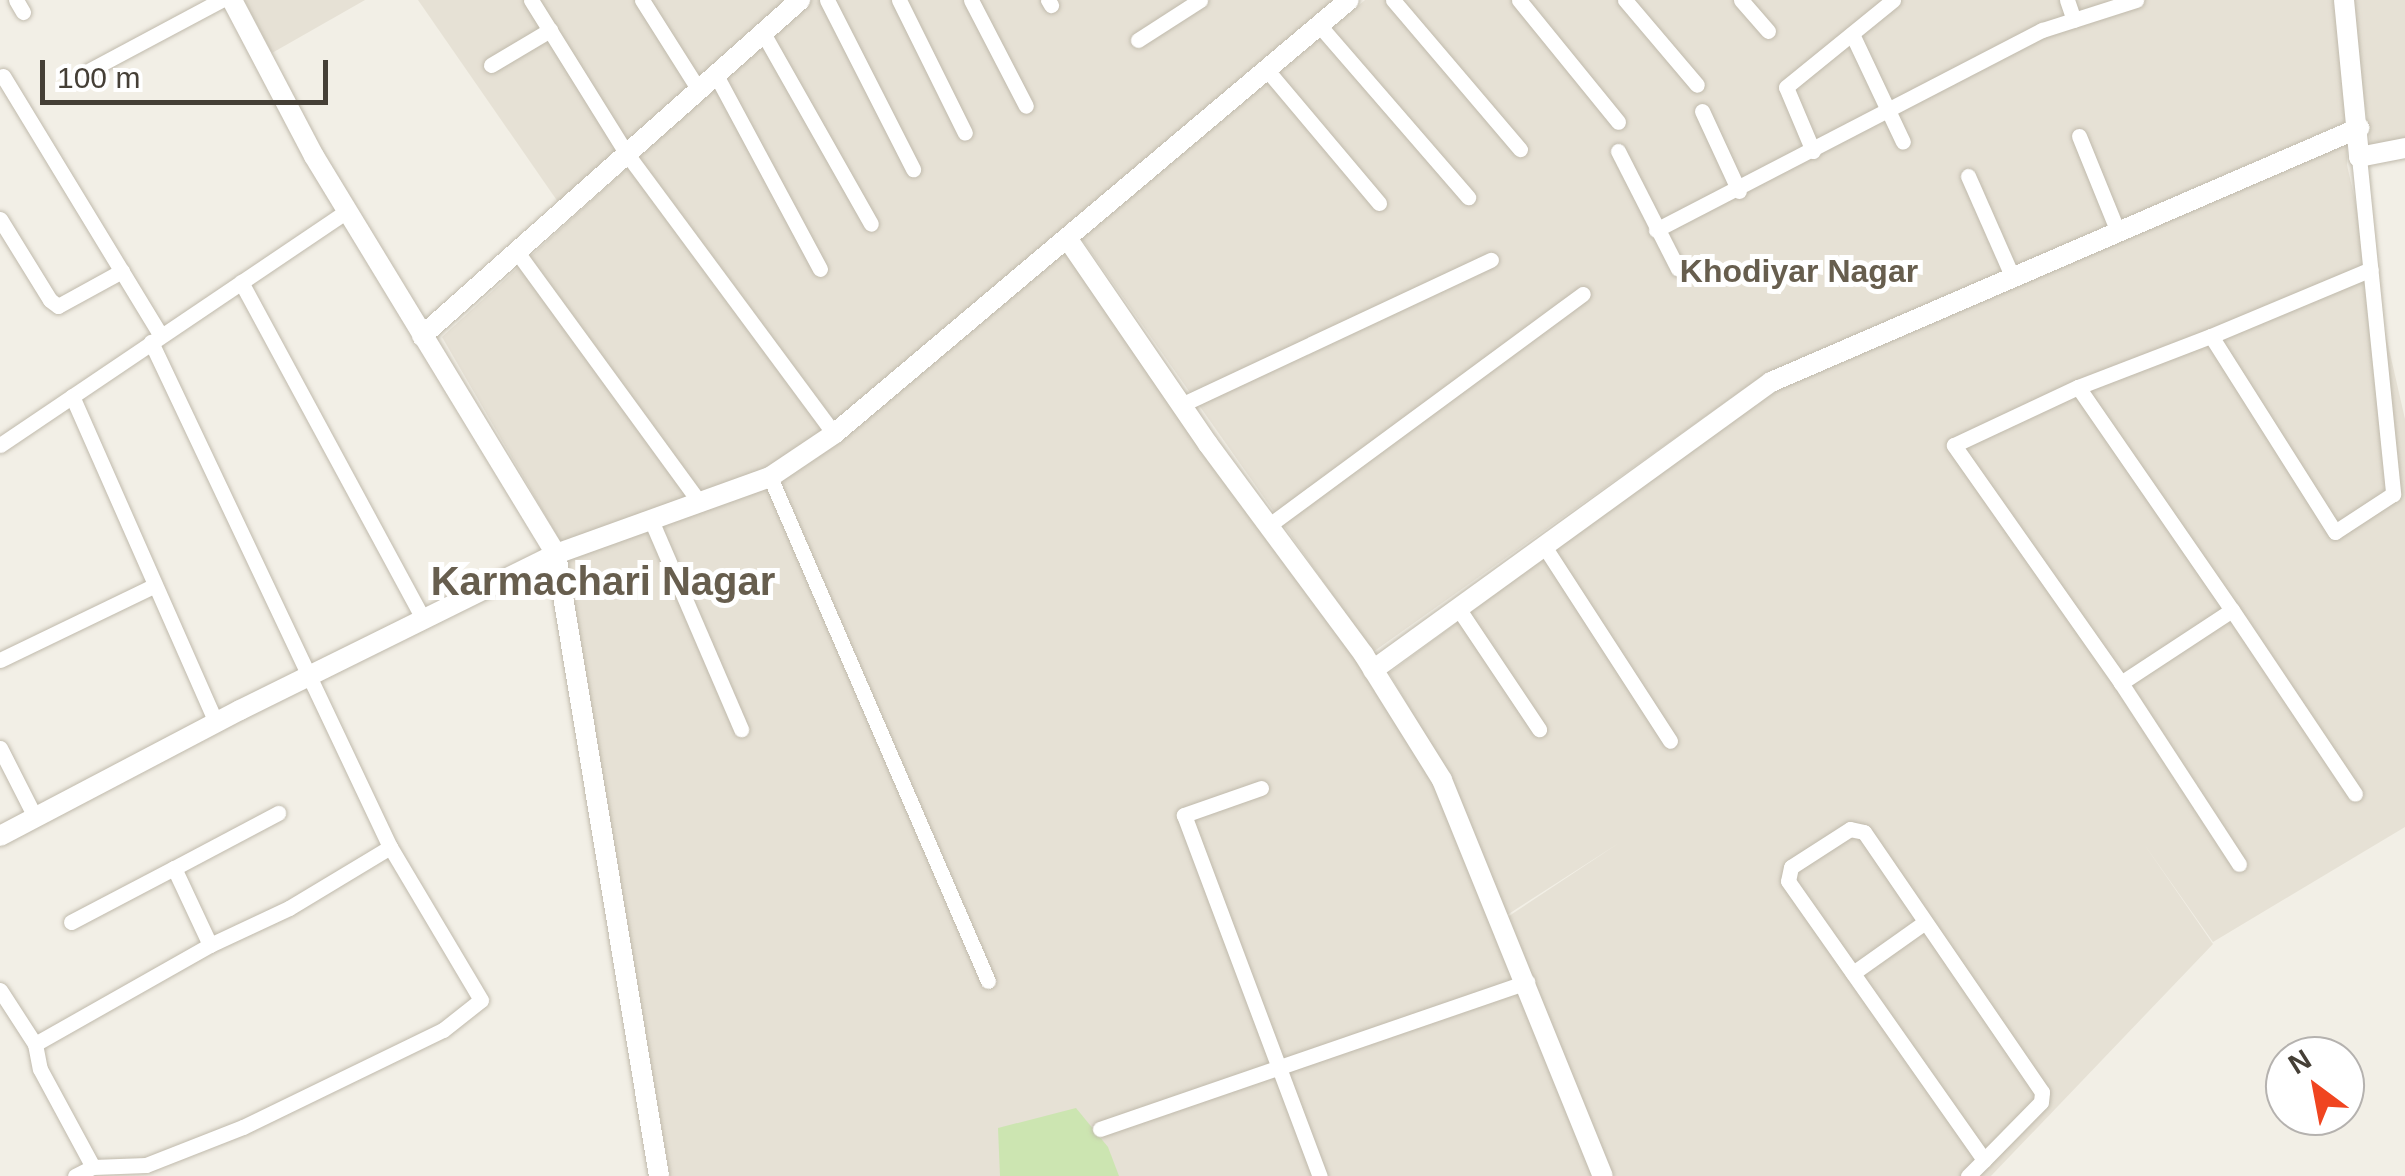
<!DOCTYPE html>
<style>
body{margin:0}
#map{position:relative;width:2405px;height:1176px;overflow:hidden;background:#f2efe6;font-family:Helvetica,sans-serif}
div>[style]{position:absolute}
.residential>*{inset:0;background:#e6e1d5}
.green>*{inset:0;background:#cce5b1}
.roads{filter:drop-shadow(0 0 2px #c0baac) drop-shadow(0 0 2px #c0baac)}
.minor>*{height:15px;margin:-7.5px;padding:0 7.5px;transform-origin:7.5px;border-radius:7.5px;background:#fff}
.tertiary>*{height:20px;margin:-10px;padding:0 10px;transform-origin:10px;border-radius:10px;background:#fff}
span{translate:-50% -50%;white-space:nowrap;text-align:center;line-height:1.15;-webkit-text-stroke:10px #fff;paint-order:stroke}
.neighbourhood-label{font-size:32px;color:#675e4e;font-weight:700}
.district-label{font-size:40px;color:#675e4e;font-weight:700}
.north{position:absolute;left:2265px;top:1036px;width:100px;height:100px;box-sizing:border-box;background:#fff;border:2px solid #b5b2af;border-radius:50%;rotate:328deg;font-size:28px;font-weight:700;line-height:40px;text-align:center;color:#453f36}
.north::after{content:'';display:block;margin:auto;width:35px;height:45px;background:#f04520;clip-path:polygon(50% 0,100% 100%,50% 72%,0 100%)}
.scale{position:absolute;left:40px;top:60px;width:288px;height:45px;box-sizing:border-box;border:5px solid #453f36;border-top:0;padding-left:12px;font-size:30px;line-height:35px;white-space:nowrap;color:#453f36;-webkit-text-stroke:8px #fff;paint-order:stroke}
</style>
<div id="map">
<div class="residential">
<div style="clip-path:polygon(244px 0,365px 0,272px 53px)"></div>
<div style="clip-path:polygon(418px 0,797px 0,558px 202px)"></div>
<div style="clip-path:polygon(811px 0,1340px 0,835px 426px,768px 472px,562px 544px,442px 337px)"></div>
<div style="clip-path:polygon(1365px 0,2334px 0,2348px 121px,1762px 376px,1373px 652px,1081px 238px)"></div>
<div style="clip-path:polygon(2349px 0,2405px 0,2405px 140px,2371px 145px)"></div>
<div style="clip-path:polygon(2347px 143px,2347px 165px,2405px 419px,2405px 827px,2213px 942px,2144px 844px,2213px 944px,1991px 1176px,1610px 1176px,1506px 918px,1619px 843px,1507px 915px,1450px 778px,1389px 673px,1773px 388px)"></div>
<div style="clip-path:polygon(1066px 249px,1368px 675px,1436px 783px,1594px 1176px,670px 1176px,565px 561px,781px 478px)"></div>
</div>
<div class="green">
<div style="clip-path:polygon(1076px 1108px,1108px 1147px,1119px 1176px,1000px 1176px,998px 1128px)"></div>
</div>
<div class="roads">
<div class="minor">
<div style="left:16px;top:0;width:14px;rotate:60deg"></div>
<div style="left:531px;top:0;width:181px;rotate:58.1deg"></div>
<div style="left:627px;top:154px;width:348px;rotate:53.5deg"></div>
<div style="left:642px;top:0;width:107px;rotate:57.7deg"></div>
<div style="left:827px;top:0;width:190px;rotate:63deg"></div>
<div style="left:899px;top:0;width:148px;rotate:63.6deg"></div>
<div style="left:971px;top:0;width:119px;rotate:62.6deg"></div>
<div style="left:1048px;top:0;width:6px;rotate:59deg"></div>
<div style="left:1393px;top:0;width:196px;rotate:49.6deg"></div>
<div style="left:1519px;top:0;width:157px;rotate:50.9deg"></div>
<div style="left:1625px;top:0;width:111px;rotate:49.7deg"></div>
<div style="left:1741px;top:0;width:41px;rotate:48.9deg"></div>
<div style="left:2067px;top:0;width:21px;rotate:71deg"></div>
<div style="left:1319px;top:25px;width:228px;rotate:49.1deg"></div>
<div style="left:763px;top:33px;width:219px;rotate:60.5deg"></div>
<div style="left:1852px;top:34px;width:119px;rotate:64.7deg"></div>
<div style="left:1138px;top:40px;width:74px;rotate:-32.8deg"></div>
<div style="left:491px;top:65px;width:69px;rotate:-30.7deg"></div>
<div style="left:90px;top:70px;width:149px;rotate:-28.1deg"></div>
<div style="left:1267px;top:70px;width:174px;rotate:49.9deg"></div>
<div style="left:716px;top:75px;width:220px;rotate:61.8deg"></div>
<div style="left:3px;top:76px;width:304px;rotate:58.7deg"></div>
<div style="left:1702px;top:111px;width:88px;rotate:65.2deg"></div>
<div style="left:2079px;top:136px;width:104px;rotate:67.9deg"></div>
<div style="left:1618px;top:151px;width:132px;rotate:63deg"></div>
<div style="left:1813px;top:151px;width:69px;rotate:-112.9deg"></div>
<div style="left:1786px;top:87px;width:138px;rotate:-39.1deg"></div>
<div style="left:2359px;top:157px;width:339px;rotate:84.2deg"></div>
<div style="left:2393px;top:494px;width:69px;rotate:146.8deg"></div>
<div style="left:2335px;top:532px;width:232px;rotate:-122.3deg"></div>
<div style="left:2211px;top:336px;width:173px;rotate:-22.7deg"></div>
<div style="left:1968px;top:176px;width:111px;rotate:66.2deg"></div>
<div style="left:0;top:219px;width:95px;rotate:58.3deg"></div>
<div style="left:50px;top:300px;width:10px;rotate:37deg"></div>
<div style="left:58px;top:306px;width:73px;rotate:-28.7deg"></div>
<div style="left:1656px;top:230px;width:435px;rotate:-27.4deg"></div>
<div style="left:2042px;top:30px;width:99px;rotate:-17.7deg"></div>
<div style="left:517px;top:252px;width:311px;rotate:53.9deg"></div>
<div style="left:241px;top:282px;width:383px;rotate:61.6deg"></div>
<div style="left:2078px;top:387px;width:271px;rotate:55.4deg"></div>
<div style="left:2232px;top:610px;width:133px;rotate:146.7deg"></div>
<div style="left:2121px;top:683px;width:291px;rotate:-125.1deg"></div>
<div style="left:1954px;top:445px;width:137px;rotate:-25.1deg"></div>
<div style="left:2078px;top:387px;width:142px;rotate:-21deg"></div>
<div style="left:72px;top:396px;width:356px;rotate:66.2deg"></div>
<div style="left:1183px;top:404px;width:340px;rotate:-25.1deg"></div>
<div style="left:0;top:445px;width:419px;rotate:-34deg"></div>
<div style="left:770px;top:477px;width:549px;rotate:66.61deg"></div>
<div style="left:651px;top:520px;width:228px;rotate:66.7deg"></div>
<div style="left:1268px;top:526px;width:391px;rotate:-36.4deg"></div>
<div style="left:1544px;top:546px;width:232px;rotate:57.1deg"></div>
<div style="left:1458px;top:608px;width:146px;rotate:56.2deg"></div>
<div style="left:2232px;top:610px;width:221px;rotate:56.2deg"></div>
<div style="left:0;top:660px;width:172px;rotate:-25.8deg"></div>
<div style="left:2121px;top:683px;width:216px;rotate:56.9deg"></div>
<div style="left:0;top:748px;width:77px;rotate:63.1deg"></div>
<div style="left:1261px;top:788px;width:82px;rotate:160.7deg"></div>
<div style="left:1184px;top:815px;width:386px;rotate:69.4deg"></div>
<div style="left:174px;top:868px;width:118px;rotate:-27.9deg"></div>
<div style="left:71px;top:922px;width:116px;rotate:-27.7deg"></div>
<div style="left:174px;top:868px;width:85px;rotate:64.9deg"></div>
<div style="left:1853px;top:973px;width:88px;rotate:-35.3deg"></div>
<div style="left:0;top:990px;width:64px;rotate:57.1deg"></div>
<div style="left:35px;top:1044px;width:25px;rotate:79deg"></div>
<div style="left:40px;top:1069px;width:111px;rotate:61.6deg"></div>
<div style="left:35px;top:1044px;width:201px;rotate:-29.5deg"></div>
<div style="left:210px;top:945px;width:87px;rotate:-25.1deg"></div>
<div style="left:289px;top:908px;width:118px;rotate:-31.1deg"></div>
<div style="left:390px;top:847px;width:559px;rotate:-115.33deg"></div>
<div style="left:1100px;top:1129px;width:452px;rotate:-19deg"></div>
<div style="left:75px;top:1176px;width:20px;rotate:-27deg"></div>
<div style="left:93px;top:1167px;width:53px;rotate:-2.2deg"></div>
<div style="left:146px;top:1165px;width:104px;rotate:-21.4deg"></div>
<div style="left:243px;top:1127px;width:222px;rotate:-25.9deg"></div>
<div style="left:443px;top:1030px;width:48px;rotate:-38.3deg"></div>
<div style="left:481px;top:1000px;width:178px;rotate:-120.7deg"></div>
<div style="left:1968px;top:1176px;width:23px;rotate:-45deg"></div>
<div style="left:1984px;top:1160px;width:81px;rotate:-45.5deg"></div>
<div style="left:2041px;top:1102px;width:10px;rotate:-84deg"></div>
<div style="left:2042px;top:1092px;width:315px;rotate:-124.4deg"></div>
<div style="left:1864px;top:832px;width:14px;rotate:-168deg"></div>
<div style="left:1850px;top:829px;width:70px;rotate:147.2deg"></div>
<div style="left:1791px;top:867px;width:14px;rotate:102deg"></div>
<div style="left:1788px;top:881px;width:341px;rotate:54.9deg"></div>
</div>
<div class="tertiary">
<div style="left:232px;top:0;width:176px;rotate:62.3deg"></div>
<div style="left:314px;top:156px;width:466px;rotate:58.7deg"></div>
<div style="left:556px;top:554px;width:630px;rotate:80.6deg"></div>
<div style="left:2344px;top:0;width:158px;rotate:84.5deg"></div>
<div style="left:2359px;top:157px;width:47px;rotate:-11.1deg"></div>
<div style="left:1067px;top:238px;width:250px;rotate:55.6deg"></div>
<div style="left:1208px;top:444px;width:262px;rotate:53.5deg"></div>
<div style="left:1364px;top:655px;width:147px;rotate:58deg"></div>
<div style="left:1442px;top:780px;width:427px;rotate:67.9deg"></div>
<div style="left:422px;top:336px;width:506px;rotate:-41.63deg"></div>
<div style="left:1373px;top:670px;width:491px;rotate:-35.9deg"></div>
<div style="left:1771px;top:382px;width:641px;rotate:-23.36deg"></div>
<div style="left:0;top:836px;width:271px;rotate:-27.7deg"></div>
<div style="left:240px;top:710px;width:352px;rotate:-26.3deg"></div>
<div style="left:556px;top:554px;width:227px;rotate:-19.8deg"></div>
<div style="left:770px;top:477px;width:77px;rotate:-33.9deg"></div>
<div style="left:834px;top:434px;width:673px;rotate:-40.12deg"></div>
</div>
</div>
<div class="neighbourhood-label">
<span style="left:1799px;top:271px">Khodiyar Nagar</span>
</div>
<div class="district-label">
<span style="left:603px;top:581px">Karmachari Nagar</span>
</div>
<div class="north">N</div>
<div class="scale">100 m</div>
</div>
